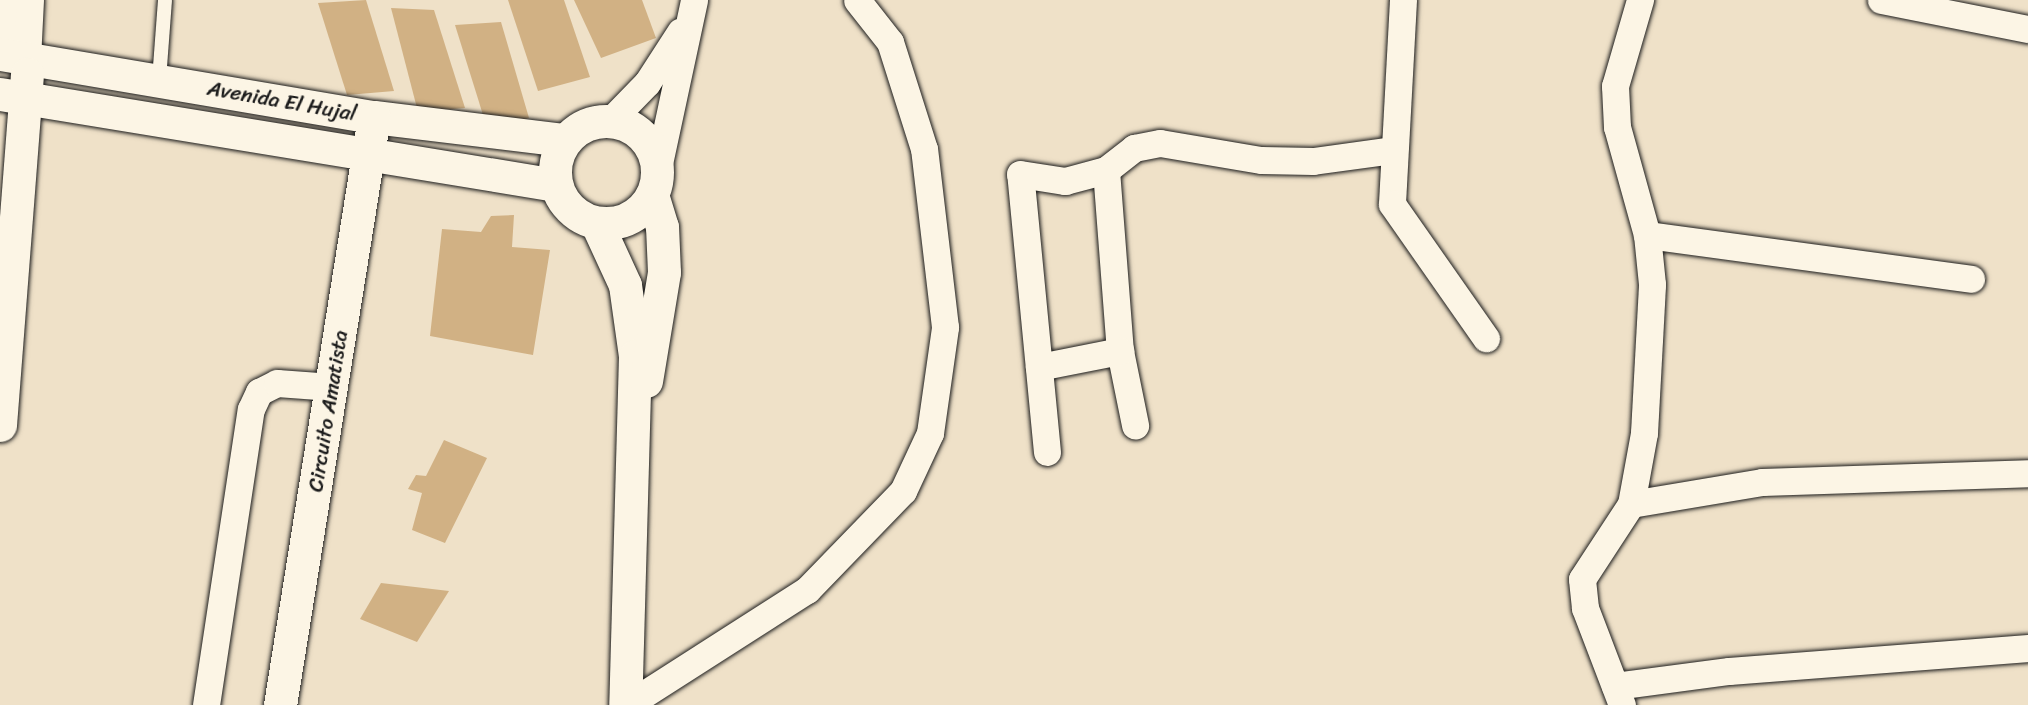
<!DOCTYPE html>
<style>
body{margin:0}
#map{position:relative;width:2028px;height:705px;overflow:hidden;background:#efe1c8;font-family:Sriracha,sans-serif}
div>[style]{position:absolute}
.building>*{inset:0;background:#d1b184}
.roads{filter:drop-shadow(0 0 2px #1c1c1c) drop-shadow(0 0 2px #1c1c1c)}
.service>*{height:14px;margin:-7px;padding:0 7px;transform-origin:7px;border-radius:7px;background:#fcf5e5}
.minor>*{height:27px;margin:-13.5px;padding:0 13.5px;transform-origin:13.5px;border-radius:13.5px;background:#fcf5e5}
.tertiary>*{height:33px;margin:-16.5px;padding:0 16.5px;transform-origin:16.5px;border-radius:16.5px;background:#fcf5e5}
.tertiary>.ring{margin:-16.5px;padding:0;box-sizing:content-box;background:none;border:33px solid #fcf5e5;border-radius:50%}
span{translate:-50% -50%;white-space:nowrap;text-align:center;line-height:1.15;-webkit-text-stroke:4.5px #fcf5e5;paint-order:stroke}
.street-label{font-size:21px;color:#1c1c1c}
</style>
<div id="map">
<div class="building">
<div style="clip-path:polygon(366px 0,394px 91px,347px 95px,318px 3px)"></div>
<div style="clip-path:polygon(508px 0,564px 0,590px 77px,538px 91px)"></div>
<div style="clip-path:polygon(574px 0,642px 0,656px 38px,601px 58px)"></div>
<div style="clip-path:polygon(391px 8px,434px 10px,465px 108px,418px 112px)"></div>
<div style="clip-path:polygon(501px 22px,529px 118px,488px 131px,455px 25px)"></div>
<div style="clip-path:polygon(514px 215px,512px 247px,550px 250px,533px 355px,430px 336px,442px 229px,481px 232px,491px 216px)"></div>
<div style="clip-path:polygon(444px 440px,487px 458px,445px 543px,412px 530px,422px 493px,408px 489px,416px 475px,426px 476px)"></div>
<div style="clip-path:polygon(381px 583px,449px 591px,417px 642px,360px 619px)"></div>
</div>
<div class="roads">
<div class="service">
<div style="left:159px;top:80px;width:80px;rotate:-85.7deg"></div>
</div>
<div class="minor">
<div style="left:1403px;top:0;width:204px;rotate:93.1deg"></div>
<div style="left:1392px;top:204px;width:164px;rotate:55deg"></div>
<div style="left:1881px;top:0;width:150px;rotate:11.2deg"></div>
<div style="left:2px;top:55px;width:55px;rotate:-87.9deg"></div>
<div style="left:27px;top:59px;width:59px;rotate:-87.1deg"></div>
<div style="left:610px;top:121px;width:53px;rotate:-45.8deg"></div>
<div style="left:647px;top:83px;width:61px;rotate:-57.1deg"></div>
<div style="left:1106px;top:170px;width:182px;rotate:85.6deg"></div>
<div style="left:1120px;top:351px;width:76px;rotate:78.5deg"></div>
<div style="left:657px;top:173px;width:177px;rotate:-77.9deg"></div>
<div style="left:1647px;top:235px;width:327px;rotate:7.7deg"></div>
<div style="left:1039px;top:367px;width:83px;rotate:-11.2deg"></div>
<div style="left:1047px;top:452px;width:279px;rotate:-95.5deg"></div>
<div style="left:1020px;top:174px;width:46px;rotate:8.8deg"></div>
<div style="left:1065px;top:181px;width:42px;rotate:-15deg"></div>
<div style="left:1106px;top:170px;width:36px;rotate:-38deg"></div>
<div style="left:1134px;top:148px;width:26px;rotate:-11deg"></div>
<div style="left:1160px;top:143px;width:102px;rotate:9.6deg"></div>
<div style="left:1261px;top:160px;width:52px;rotate:1.1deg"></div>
<div style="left:1313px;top:161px;width:80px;rotate:-7.9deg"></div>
<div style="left:1631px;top:504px;width:133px;rotate:-9.5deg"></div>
<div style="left:1762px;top:482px;width:266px;rotate:-1.9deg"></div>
<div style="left:1615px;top:686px;width:115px;rotate:-7.5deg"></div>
<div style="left:1729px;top:671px;width:300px;rotate:-4.4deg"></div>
<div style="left:206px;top:705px;width:299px;rotate:-81.4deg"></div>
<div style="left:251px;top:409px;width:19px;rotate:-65deg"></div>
<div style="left:259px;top:392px;width:20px;rotate:-27deg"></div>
<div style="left:277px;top:383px;width:55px;rotate:4.2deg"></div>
<div style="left:627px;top:705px;width:214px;rotate:-32.6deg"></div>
<div style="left:807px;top:590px;width:138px;rotate:-45.9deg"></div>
<div style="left:903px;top:491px;width:64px;rotate:-65deg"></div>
<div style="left:930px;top:433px;width:107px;rotate:-81.9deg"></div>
<div style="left:945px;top:327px;width:179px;rotate:-96.7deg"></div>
<div style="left:924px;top:149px;width:112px;rotate:-107.6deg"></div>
<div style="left:890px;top:42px;width:53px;rotate:-128.2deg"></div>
<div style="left:1622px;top:705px;width:104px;rotate:-110.9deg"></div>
<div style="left:1585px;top:608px;width:29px;rotate:-96deg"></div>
<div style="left:1582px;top:579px;width:90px;rotate:-56.8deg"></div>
<div style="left:1631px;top:504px;width:72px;rotate:-79.6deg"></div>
<div style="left:1644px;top:433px;width:149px;rotate:-86.9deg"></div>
<div style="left:1652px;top:284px;width:49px;rotate:-95.8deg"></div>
<div style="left:1647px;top:235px;width:112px;rotate:-105.5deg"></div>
<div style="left:1617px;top:127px;width:41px;rotate:-92.8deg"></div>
<div style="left:1615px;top:86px;width:90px;rotate:-73.8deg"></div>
</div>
<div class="tertiary">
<div style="left:0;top:54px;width:379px;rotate:9.6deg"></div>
<div style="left:374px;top:117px;width:192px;rotate:6.9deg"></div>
<div style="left:0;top:94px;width:563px;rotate:9.3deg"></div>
<div class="ring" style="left:555px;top:121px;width:69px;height:69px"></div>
<div style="left:597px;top:224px;width:67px;rotate:65.3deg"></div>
<div style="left:625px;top:285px;width:72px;rotate:82deg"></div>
<div style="left:635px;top:356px;width:349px;rotate:91.6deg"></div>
<div style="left:646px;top:381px;width:110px;rotate:-80.6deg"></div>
<div style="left:664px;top:272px;width:45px;rotate:-92.5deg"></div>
<div style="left:662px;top:227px;width:34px;rotate:-107deg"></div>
<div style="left:0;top:425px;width:352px;rotate:-85.6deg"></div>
<div style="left:280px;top:705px;width:595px;rotate:-80.92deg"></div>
</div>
</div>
<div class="street-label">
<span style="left:282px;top:101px;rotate:10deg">Avenida El Hujal</span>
<span style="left:328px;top:411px;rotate:-81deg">Circuito Amatista</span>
</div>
</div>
